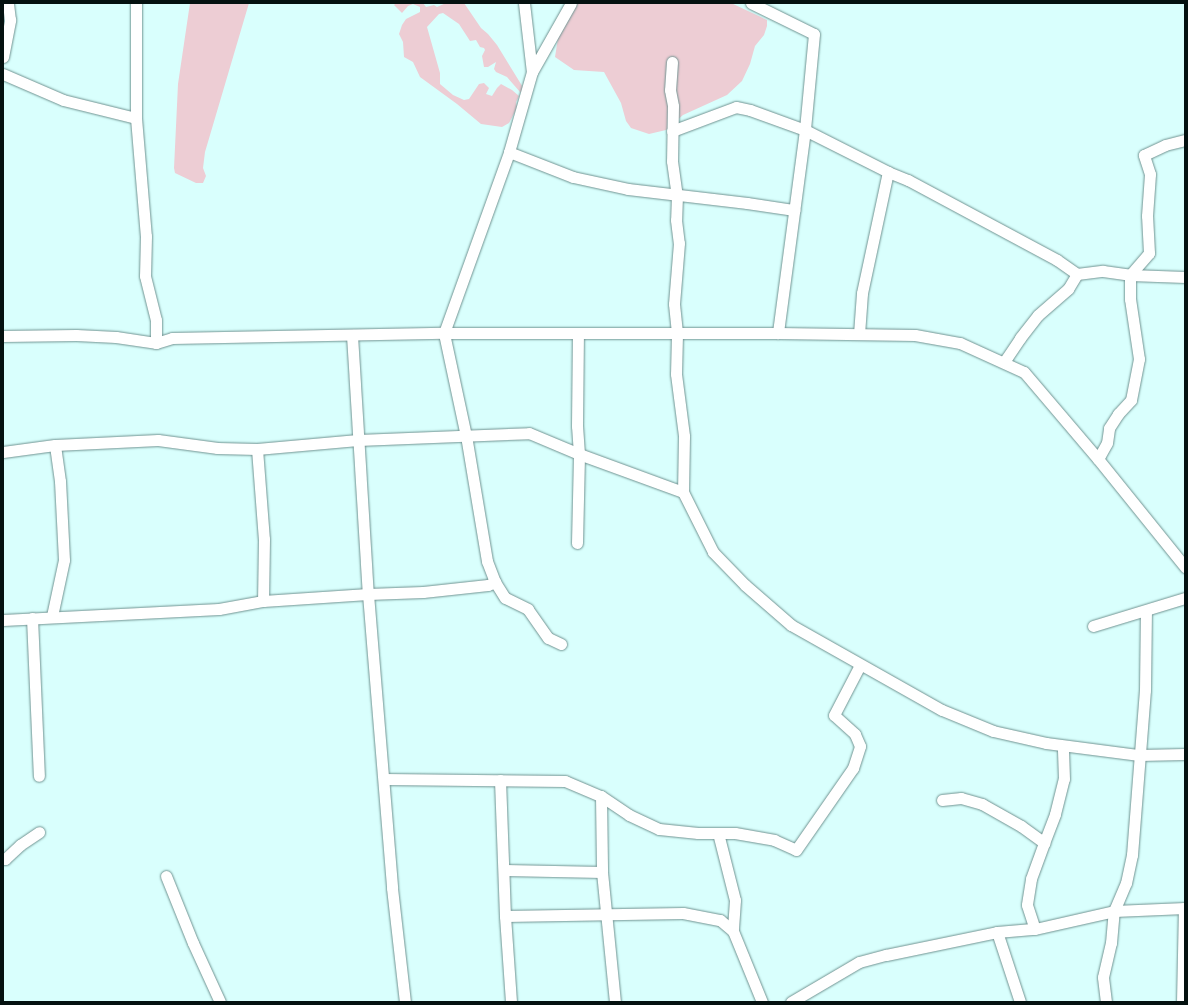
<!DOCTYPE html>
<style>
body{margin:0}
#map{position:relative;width:1188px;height:1005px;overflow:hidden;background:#d9fffd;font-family:"Archivo Narrow",sans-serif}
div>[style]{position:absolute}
.green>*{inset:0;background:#edcdd4}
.roads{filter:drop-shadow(0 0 1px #709391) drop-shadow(0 0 1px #709391)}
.minor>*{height:11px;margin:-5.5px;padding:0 5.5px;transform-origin:5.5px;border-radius:5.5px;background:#fff}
span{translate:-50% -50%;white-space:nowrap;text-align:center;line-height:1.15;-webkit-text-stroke:3px #fff;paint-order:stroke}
.frame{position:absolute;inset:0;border:4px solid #041110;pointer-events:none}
</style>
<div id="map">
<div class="green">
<div style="clip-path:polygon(190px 3px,249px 3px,205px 152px,203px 168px,206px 176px,203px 183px,196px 183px,175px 173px,174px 168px,178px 84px)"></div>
<div style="clip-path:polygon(396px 3px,423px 3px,426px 7px,434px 5px,437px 7px,446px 3px,464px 3px,481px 28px,488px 34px,497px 45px,524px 89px,522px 93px,520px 92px,507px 77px,496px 72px,494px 69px,496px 62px,488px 67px,484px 67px,482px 56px,485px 50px,484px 48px,480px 47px,476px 40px,470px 41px,459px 24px,443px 13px,439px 14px,427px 27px,440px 73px,440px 84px,453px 95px,464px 100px,469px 99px,479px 84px,484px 83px,489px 88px,486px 94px,492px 96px,497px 88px,501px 84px,512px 90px,519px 96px,516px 102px,517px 108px,509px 123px,502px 127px,481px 124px,457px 104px,420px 77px,413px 62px,404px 57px,403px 42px,399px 34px,402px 25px,406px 19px,420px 12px,420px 7px,413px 4px,408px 6px,402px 13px,394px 5px)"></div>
<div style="clip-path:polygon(578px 3px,731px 3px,767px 20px,767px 26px,764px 35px,755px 46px,750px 64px,742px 81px,727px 95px,683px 115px,666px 130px,649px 134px,631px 128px,626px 121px,621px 103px,604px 72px,574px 70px,555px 57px,558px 38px)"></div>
</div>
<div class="roads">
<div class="minor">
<div style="left:136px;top:3px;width:115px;rotate:90deg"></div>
<div style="left:136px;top:118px;width:118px;rotate:85.2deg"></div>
<div style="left:146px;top:236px;width:40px;rotate:91.4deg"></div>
<div style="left:145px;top:276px;width:45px;rotate:76deg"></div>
<div style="left:156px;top:320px;width:23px;rotate:90deg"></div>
<div style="left:524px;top:3px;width:69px;rotate:83.4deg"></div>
<div style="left:751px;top:3px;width:70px;rotate:26.2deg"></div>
<div style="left:814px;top:34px;width:96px;rotate:95.4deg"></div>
<div style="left:805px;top:130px;width:205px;rotate:97.6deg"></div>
<div style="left:3px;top:57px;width:38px;rotate:-79deg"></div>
<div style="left:10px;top:20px;width:17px;rotate:-97deg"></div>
<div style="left:672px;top:62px;width:28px;rotate:94deg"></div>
<div style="left:670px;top:90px;width:16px;rotate:79deg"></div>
<div style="left:673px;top:106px;width:55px;rotate:91deg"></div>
<div style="left:672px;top:161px;width:34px;rotate:82deg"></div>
<div style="left:677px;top:195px;width:25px;rotate:92deg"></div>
<div style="left:676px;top:220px;width:23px;rotate:83deg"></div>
<div style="left:679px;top:243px;width:61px;rotate:94.7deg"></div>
<div style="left:674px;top:304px;width:30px;rotate:84deg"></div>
<div style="left:677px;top:334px;width:40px;rotate:91.4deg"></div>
<div style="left:676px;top:374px;width:63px;rotate:82.6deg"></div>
<div style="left:684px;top:436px;width:56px;rotate:91deg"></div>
<div style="left:683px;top:492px;width:67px;rotate:63.4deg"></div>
<div style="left:713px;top:552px;width:46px;rotate:45.9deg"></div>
<div style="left:745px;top:585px;width:61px;rotate:41deg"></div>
<div style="left:791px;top:625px;width:173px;rotate:29.4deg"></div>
<div style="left:942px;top:710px;width:55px;rotate:22.4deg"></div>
<div style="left:993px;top:731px;width:54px;rotate:12.8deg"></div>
<div style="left:1046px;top:743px;width:94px;rotate:7.4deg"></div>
<div style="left:1139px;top:755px;width:46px;rotate:-1.2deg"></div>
<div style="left:3px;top:74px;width:65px;rotate:23.4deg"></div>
<div style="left:63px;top:100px;width:75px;rotate:13.9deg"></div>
<div style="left:672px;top:131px;width:68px;rotate:-20.6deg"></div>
<div style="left:736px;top:107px;width:14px;rotate:12deg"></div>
<div style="left:750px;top:110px;width:59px;rotate:20deg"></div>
<div style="left:805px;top:130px;width:93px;rotate:26.8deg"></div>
<div style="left:888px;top:172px;width:22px;rotate:22deg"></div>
<div style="left:908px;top:180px;width:169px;rotate:28.2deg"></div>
<div style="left:1057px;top:260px;width:24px;rotate:35deg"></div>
<div style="left:1077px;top:274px;width:26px;rotate:-7deg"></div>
<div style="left:1103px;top:271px;width:27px;rotate:8deg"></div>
<div style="left:1130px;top:275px;width:55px;rotate:2.1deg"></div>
<div style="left:509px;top:152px;width:69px;rotate:21.3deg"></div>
<div style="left:573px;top:177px;width:56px;rotate:12.3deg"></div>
<div style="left:628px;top:189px;width:120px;rotate:6.7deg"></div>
<div style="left:747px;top:203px;width:48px;rotate:8.5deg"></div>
<div style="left:859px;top:334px;width:41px;rotate:-85.8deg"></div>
<div style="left:862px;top:293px;width:124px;rotate:-77.9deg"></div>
<div style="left:352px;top:335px;width:259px;rotate:86.5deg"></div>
<div style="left:368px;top:594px;width:295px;rotate:85.3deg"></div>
<div style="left:392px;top:888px;width:115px;rotate:83.5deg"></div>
<div style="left:3px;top:336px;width:73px;rotate:-0.8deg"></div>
<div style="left:76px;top:335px;width:40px;rotate:2.9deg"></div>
<div style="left:116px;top:337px;width:40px;rotate:8.5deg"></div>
<div style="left:156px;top:343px;width:17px;rotate:-17deg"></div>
<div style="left:172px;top:338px;width:272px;rotate:-1.1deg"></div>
<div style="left:444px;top:333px;width:334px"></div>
<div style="left:778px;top:333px;width:137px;rotate:0.8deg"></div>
<div style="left:915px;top:335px;width:46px;rotate:10.1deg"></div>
<div style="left:960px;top:343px;width:70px;rotate:24.4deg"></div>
<div style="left:1024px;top:372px;width:114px;rotate:49.6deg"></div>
<div style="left:1098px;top:459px;width:139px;rotate:51.1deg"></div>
<div style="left:1004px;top:362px;width:29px;rotate:-56deg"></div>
<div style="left:1020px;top:338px;width:29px;rotate:-52deg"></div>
<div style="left:1038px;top:315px;width:40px;rotate:-41deg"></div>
<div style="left:1068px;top:289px;width:17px;rotate:-59deg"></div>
<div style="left:257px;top:449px;width:90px;rotate:85.6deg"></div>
<div style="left:264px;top:539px;width:62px;rotate:90.9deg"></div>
<div style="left:3px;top:452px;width:52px;rotate:-7.7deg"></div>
<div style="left:55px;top:445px;width:103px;rotate:-2.8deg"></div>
<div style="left:158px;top:440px;width:60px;rotate:7.7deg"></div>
<div style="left:217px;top:448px;width:40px;rotate:1.4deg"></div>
<div style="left:257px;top:449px;width:101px;rotate:-5.1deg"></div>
<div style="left:358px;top:440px;width:171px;rotate:-2.3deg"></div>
<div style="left:529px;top:433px;width:54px;rotate:22.8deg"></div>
<div style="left:579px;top:454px;width:111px;rotate:20.1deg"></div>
<div style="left:1098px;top:459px;width:18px;rotate:-61deg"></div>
<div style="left:1107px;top:443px;width:15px;rotate:-82deg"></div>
<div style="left:1109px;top:428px;width:17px;rotate:-57deg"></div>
<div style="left:1118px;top:414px;width:19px;rotate:-47deg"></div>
<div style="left:1131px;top:400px;width:42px;rotate:-79deg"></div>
<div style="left:1139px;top:359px;width:61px;rotate:-98.5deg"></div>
<div style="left:1130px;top:299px;width:24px;rotate:-90deg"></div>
<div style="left:1130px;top:275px;width:29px;rotate:-49deg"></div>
<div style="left:1149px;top:253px;width:37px;rotate:-93deg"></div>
<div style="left:1147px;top:216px;width:42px;rotate:-85.9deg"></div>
<div style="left:1150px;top:174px;width:20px;rotate:-108deg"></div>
<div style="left:1144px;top:155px;width:23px;rotate:-25deg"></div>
<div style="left:1165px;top:145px;width:21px;rotate:-14deg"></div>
<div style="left:577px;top:543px;width:89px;rotate:-88.7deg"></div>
<div style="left:579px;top:454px;width:28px;rotate:-94deg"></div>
<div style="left:577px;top:426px;width:93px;rotate:-89.4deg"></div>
<div style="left:52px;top:616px;width:57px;rotate:-77.9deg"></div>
<div style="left:64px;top:560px;width:79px;rotate:-92.9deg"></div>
<div style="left:60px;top:481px;width:36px;rotate:-98deg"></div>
<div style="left:32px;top:618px;width:158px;rotate:87.5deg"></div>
<div style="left:3px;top:620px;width:216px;rotate:-2.9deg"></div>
<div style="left:219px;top:609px;width:45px;rotate:-10.3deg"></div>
<div style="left:263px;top:601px;width:105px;rotate:-3.8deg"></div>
<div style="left:368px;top:594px;width:55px;rotate:-2.1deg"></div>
<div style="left:423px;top:592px;width:65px;rotate:-6.1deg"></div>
<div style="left:488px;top:585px;width:8px;rotate:-23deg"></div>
<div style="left:1093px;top:626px;width:96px;rotate:-16.9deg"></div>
<div style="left:561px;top:644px;width:14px;rotate:-155deg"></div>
<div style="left:548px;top:638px;width:35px;rotate:-125deg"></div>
<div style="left:528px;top:609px;width:25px;rotate:-154deg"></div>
<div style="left:505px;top:598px;width:19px;rotate:-122deg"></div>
<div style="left:495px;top:582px;width:22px;rotate:-111deg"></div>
<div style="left:487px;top:561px;width:127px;rotate:-99.5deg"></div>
<div style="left:466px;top:436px;width:105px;rotate:-102.1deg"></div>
<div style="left:444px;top:333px;width:192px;rotate:-70.2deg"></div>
<div style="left:509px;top:152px;width:83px;rotate:-74deg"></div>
<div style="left:532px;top:72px;width:79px;rotate:-60.5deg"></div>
<div style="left:384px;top:779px;width:181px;rotate:0.6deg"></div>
<div style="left:565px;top:781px;width:39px;rotate:23deg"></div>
<div style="left:601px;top:796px;width:34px;rotate:34deg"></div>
<div style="left:629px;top:815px;width:33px;rotate:25deg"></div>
<div style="left:659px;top:829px;width:39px;rotate:6deg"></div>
<div style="left:698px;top:833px;width:37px"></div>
<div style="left:735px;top:833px;width:40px;rotate:10deg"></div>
<div style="left:774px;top:840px;width:24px;rotate:24deg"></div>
<div style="left:796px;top:850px;width:100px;rotate:-55.2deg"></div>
<div style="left:853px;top:768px;width:23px;rotate:-72deg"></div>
<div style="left:860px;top:746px;width:13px;rotate:-113deg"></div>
<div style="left:855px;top:734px;width:28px;rotate:-138deg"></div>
<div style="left:834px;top:715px;width:56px;rotate:-62.5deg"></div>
<div style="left:500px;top:780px;width:136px;rotate:87.9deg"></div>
<div style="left:505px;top:916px;width:86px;rotate:86deg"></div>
<div style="left:601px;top:796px;width:76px;rotate:89.2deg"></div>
<div style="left:602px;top:872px;width:131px;rotate:84.3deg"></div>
<div style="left:942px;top:800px;width:19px;rotate:-6deg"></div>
<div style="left:961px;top:798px;width:22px;rotate:16deg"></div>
<div style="left:982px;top:804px;width:45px;rotate:29.4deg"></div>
<div style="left:1021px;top:826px;width:29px;rotate:36deg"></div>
<div style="left:1044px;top:843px;width:38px;rotate:110deg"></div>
<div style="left:1031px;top:879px;width:26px;rotate:99deg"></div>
<div style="left:1027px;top:905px;width:25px;rotate:72deg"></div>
<div style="left:718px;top:833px;width:69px;rotate:75.8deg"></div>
<div style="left:735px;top:900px;width:31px;rotate:94deg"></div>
<div style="left:1044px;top:843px;width:31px;rotate:-69deg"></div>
<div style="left:1055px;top:814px;width:36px;rotate:-76deg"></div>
<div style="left:1064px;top:779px;width:33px;rotate:-92deg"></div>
<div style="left:3px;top:859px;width:2px"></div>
<div style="left:5px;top:859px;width:21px;rotate:-43deg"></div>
<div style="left:20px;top:845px;width:23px;rotate:-34deg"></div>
<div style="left:505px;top:870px;width:97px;rotate:1.2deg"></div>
<div style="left:166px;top:876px;width:72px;rotate:68.1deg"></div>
<div style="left:193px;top:943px;width:65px;rotate:65.4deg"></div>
<div style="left:505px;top:916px;width:178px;rotate:-1deg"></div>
<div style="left:683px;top:913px;width:38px;rotate:11deg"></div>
<div style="left:720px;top:920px;width:17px;rotate:40deg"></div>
<div style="left:733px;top:931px;width:77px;rotate:67.8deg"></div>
<div style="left:997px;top:932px;width:74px;rotate:71.8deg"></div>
<div style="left:791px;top:1002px;width:79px;rotate:-30.5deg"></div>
<div style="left:859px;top:962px;width:28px;rotate:-15deg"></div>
<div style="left:886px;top:955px;width:113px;rotate:-11.7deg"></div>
<div style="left:997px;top:932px;width:38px;rotate:-5deg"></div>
<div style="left:1035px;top:929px;width:81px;rotate:-12.8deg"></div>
<div style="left:1114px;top:911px;width:71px;rotate:-2.4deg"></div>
<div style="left:1106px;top:1002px;width:25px;rotate:-97deg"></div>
<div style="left:1103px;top:977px;width:35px;rotate:-77deg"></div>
<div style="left:1111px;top:943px;width:32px;rotate:-85deg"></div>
<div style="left:1114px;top:911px;width:30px;rotate:-67deg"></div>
<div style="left:1126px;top:883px;width:29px;rotate:-78deg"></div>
<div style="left:1132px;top:855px;width:166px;rotate:-85.5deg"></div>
<div style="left:1145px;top:690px;width:79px;rotate:-89.3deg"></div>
<div style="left:1182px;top:1002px;width:94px;rotate:-88.8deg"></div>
</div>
</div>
<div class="frame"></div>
</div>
